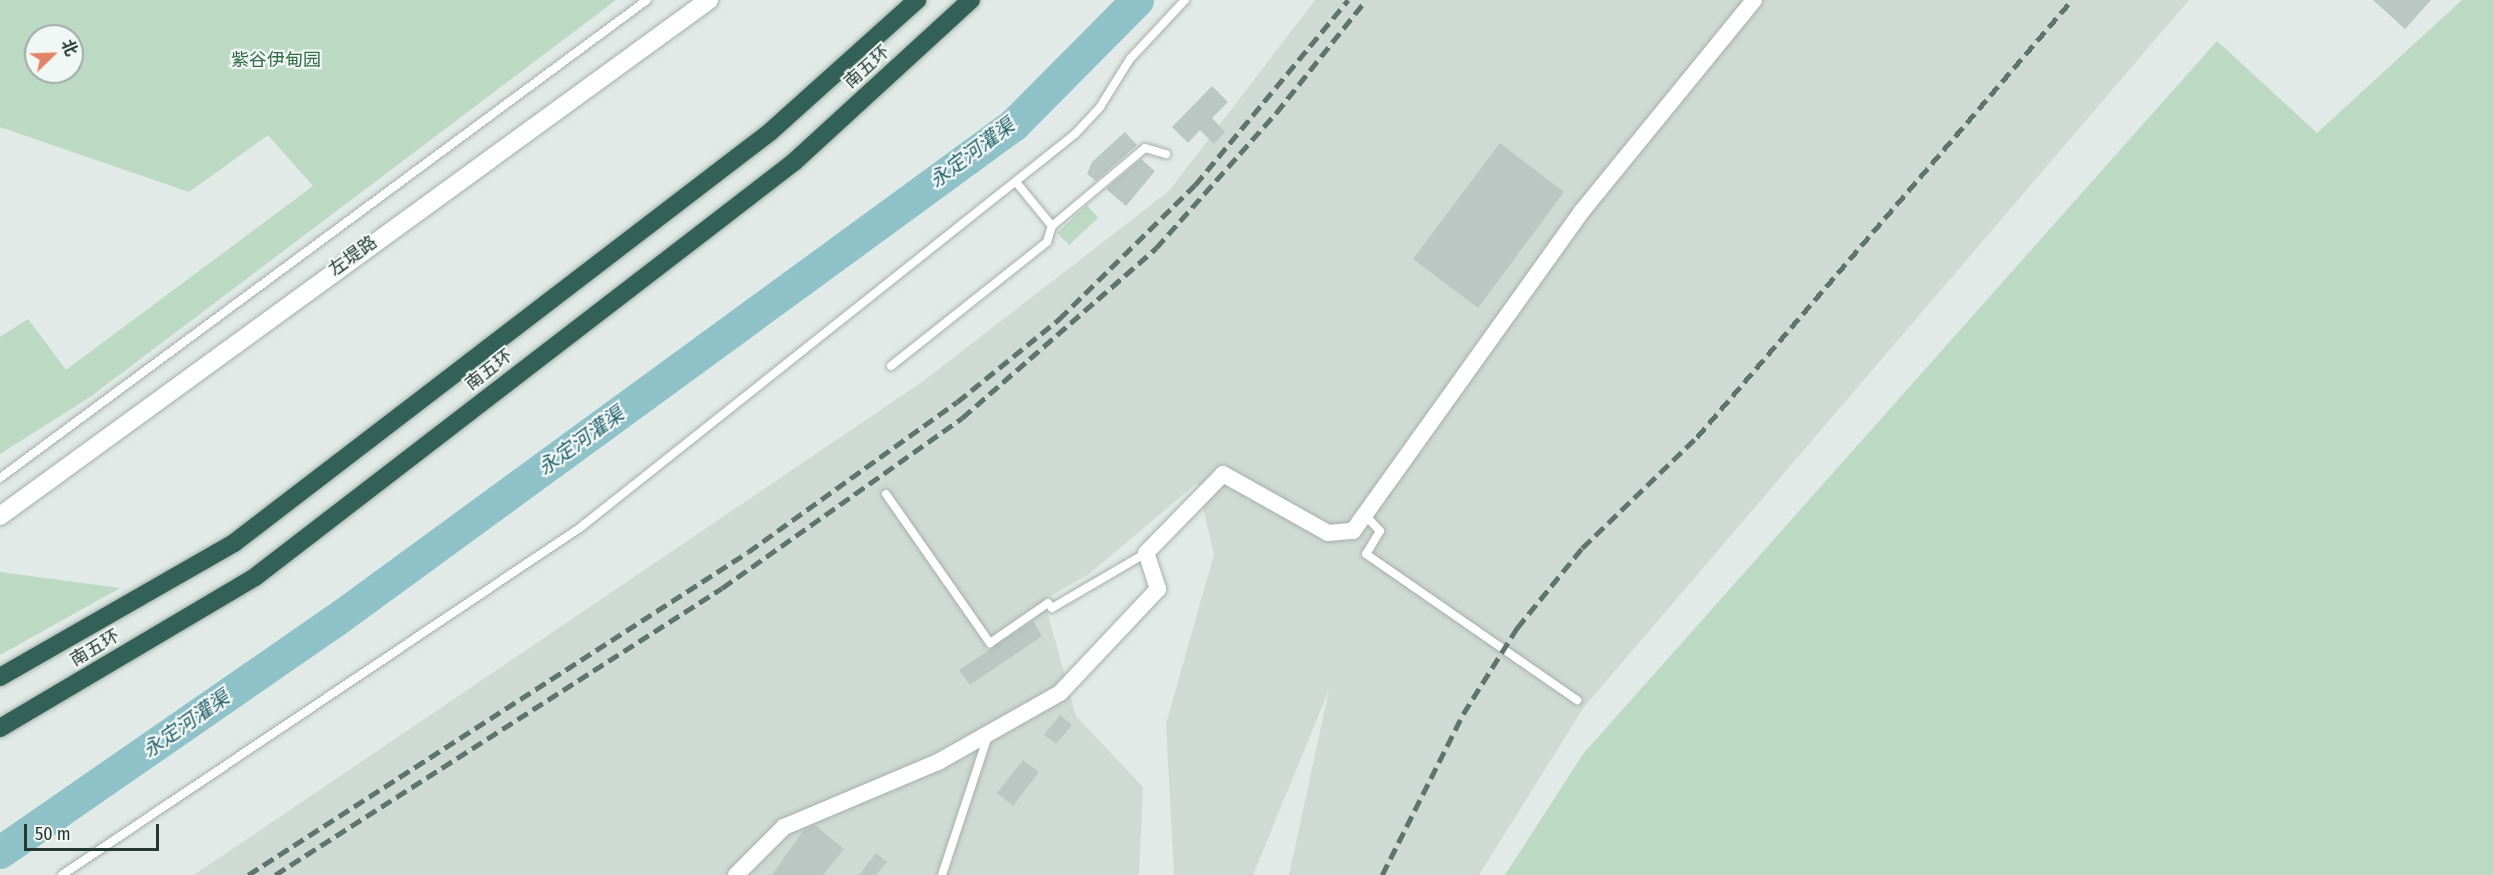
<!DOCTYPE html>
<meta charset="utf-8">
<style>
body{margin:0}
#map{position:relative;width:2494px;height:875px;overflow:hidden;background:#e1eae6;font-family:"Fira Sans Condensed","Noto Sans SC",sans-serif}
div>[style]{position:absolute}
.built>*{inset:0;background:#d0dad5}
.green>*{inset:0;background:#bcd9c3}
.river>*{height:33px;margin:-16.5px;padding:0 16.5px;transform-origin:16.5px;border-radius:16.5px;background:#8fc1c9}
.building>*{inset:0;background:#bac7c2}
.roads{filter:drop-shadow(0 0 2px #a4b1ac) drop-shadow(0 0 2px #a4b1ac)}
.lane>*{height:8px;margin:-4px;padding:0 4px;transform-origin:4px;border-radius:4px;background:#fff}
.street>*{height:16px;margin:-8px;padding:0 8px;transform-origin:8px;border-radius:8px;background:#fff}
.secondary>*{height:18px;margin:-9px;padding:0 9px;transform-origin:9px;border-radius:9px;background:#fff}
.highway>*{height:18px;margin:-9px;padding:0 9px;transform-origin:9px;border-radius:9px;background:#336157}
.rail>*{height:4.5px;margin-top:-2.25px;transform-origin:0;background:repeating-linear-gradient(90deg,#5e746e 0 12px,transparent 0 18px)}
span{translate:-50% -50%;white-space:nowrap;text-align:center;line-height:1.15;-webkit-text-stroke:4.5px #f1f7f4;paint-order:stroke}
.park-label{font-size:18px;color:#326b47}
.street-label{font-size:18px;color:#233932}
.water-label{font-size:20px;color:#24636e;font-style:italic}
.north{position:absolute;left:24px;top:24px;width:60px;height:60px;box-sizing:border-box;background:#f1f7f4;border:2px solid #9faba6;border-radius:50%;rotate:67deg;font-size:16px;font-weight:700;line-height:24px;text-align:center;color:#233932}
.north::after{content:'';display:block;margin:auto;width:21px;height:27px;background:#e28367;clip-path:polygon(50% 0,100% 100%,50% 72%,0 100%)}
.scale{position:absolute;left:24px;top:824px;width:135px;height:27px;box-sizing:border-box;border:3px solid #233932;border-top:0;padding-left:8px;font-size:18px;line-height:21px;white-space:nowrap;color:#233932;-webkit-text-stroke:4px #f1f7f4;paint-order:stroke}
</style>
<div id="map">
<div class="built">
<div style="clip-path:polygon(1315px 0,2189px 0,1584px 707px,1479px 875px,1289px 875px,1329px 690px,1253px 875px,1174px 875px,1166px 724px,1214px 554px,1197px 483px,1089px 574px,1044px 600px,1076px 716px,1143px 787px,1139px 875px,194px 875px,922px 382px,1169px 191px)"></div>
</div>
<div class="green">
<div style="clip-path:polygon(evenodd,0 0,616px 0,90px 397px,0 454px,0 337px,28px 319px,66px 370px,313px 186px,268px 135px,189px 192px,0 127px,0 0,36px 36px,72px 36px,72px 72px,36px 72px,36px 36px)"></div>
<div style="clip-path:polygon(2462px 0,2494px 0,2494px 875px,1505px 875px,1583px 754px,2217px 41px,2317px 133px)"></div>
<div style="clip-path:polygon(1087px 205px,1098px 218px,1069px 245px,1057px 233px)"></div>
<div style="clip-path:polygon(0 572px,120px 588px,0 655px)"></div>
</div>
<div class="river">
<div style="left:0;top:852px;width:406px;rotate:-34.7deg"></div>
<div style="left:334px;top:621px;width:841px;rotate:-36.15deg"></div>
<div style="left:1013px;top:125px;width:176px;rotate:-45.2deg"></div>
</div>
<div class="building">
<div style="clip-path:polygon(2373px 0,2431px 0,2405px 29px)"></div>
<div style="clip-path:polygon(1212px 86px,1228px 102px,1212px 118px,1225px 132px,1214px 144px,1200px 130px,1188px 143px,1172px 127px)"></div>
<div style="clip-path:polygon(1125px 132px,1137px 145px,1096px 181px,1087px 174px,1092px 162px)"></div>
<div style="clip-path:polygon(1500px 143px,1564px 192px,1478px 308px,1413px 259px)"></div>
<div style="clip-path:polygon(1141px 159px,1155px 171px,1126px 206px,1106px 189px)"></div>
<div style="clip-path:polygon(1033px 621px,1042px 636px,970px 685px,959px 670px)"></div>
<div style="clip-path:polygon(1060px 715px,1072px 725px,1056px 744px,1044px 735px)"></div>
<div style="clip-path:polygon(1023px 760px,1039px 772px,1013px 806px,997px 793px)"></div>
<div style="clip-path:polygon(815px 825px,844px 849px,823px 875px,772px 875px,804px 830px)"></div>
<div style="clip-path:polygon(876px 853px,887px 862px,876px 875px,859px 875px)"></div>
</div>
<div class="roads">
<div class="lane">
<div style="left:1016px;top:182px;width:57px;rotate:50.7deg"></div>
<div style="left:891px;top:366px;width:199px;rotate:-38.5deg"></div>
<div style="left:1047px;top:242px;width:17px;rotate:-73deg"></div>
<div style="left:1052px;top:226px;width:121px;rotate:-40deg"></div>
<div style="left:1145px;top:148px;width:22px;rotate:16deg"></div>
<div style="left:0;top:478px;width:804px;rotate:-36.46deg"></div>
<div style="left:886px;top:494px;width:182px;rotate:55.1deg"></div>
<div style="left:990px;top:643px;width:70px;rotate:-34.6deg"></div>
<div style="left:1048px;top:603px;width:6px;rotate:51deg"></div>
<div style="left:1052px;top:608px;width:109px;rotate:-30.3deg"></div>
<div style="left:1365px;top:515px;width:22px;rotate:47deg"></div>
<div style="left:1380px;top:531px;width:27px;rotate:121deg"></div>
<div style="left:1366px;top:554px;width:257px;rotate:34.7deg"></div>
<div style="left:62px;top:875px;width:625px;rotate:-33.84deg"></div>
<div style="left:581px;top:527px;width:631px;rotate:-38.5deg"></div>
<div style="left:1075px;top:134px;width:37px;rotate:-47deg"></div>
<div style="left:1100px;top:107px;width:57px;rotate:-58deg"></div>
<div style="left:1130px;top:59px;width:81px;rotate:-47deg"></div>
<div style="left:942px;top:875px;width:146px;rotate:-71.7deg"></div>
</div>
<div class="street">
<div style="left:736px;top:875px;width:68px;rotate:-45deg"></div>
<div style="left:784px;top:827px;width:167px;rotate:-22.9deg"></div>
<div style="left:938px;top:762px;width:140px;rotate:-29.5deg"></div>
<div style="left:1060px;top:693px;width:143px;rotate:-46.7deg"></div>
<div style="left:1158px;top:589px;width:38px;rotate:-108deg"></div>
<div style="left:1146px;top:553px;width:110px;rotate:-45.7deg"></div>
<div style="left:1223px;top:474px;width:120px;rotate:29.3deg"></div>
<div style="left:1328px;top:533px;width:25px;rotate:-5deg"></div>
<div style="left:1353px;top:531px;width:393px;rotate:-54.4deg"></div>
<div style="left:1582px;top:211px;width:272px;rotate:-50.8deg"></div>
</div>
<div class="secondary">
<div style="left:0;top:516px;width:877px;rotate:-36.05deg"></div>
</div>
<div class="highway">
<div style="left:0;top:677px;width:270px;rotate:-29.8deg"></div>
<div style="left:234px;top:543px;width:675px;rotate:-37.48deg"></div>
<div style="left:770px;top:132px;width:198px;rotate:-41.9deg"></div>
<div style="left:0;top:728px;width:296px;rotate:-30.6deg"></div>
<div style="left:255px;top:577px;width:680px;rotate:-37.59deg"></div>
<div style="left:794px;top:162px;width:240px;rotate:-42.5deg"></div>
</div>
</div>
<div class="rail">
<div style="left:248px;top:875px;width:595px;rotate:-32.86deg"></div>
<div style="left:748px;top:552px;width:257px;rotate:-35.7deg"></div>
<div style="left:957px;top:402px;width:132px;rotate:-39.1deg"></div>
<div style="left:1059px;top:319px;width:191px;rotate:-44.6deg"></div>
<div style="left:1195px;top:185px;width:240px;rotate:-50.4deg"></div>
<div style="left:275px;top:875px;width:531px;rotate:-32.7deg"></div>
<div style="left:722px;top:588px;width:294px;rotate:-35.3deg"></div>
<div style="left:962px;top:418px;width:258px;rotate:-41.2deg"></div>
<div style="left:1156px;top:248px;width:181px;rotate:-48.4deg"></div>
<div style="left:1276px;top:113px;width:144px;rotate:-51.5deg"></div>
<div style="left:1382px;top:875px;width:180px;rotate:-63.3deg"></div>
<div style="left:1463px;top:714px;width:102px;rotate:-57.9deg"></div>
<div style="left:1517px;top:628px;width:103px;rotate:-50.9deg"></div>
<div style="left:1582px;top:548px;width:160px;rotate:-44deg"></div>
<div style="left:1697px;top:437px;width:576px;rotate:-49.37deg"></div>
</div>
<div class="park-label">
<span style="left:276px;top:60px">紫谷伊甸园</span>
</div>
<div class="street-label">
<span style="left:867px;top:67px;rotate:-42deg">南五环</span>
<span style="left:353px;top:256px;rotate:-36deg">左堤路</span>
<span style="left:489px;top:370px;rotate:-38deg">南五环</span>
<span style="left:95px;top:648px;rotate:-31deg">南五环</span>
</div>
<div class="water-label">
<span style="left:972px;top:153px;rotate:-37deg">永定河灌渠</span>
<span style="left:581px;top:441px;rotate:-36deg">永定河灌渠</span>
<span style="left:186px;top:724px;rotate:-35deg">永定河灌渠</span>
</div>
<div class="north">北</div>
<div class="scale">50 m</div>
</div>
